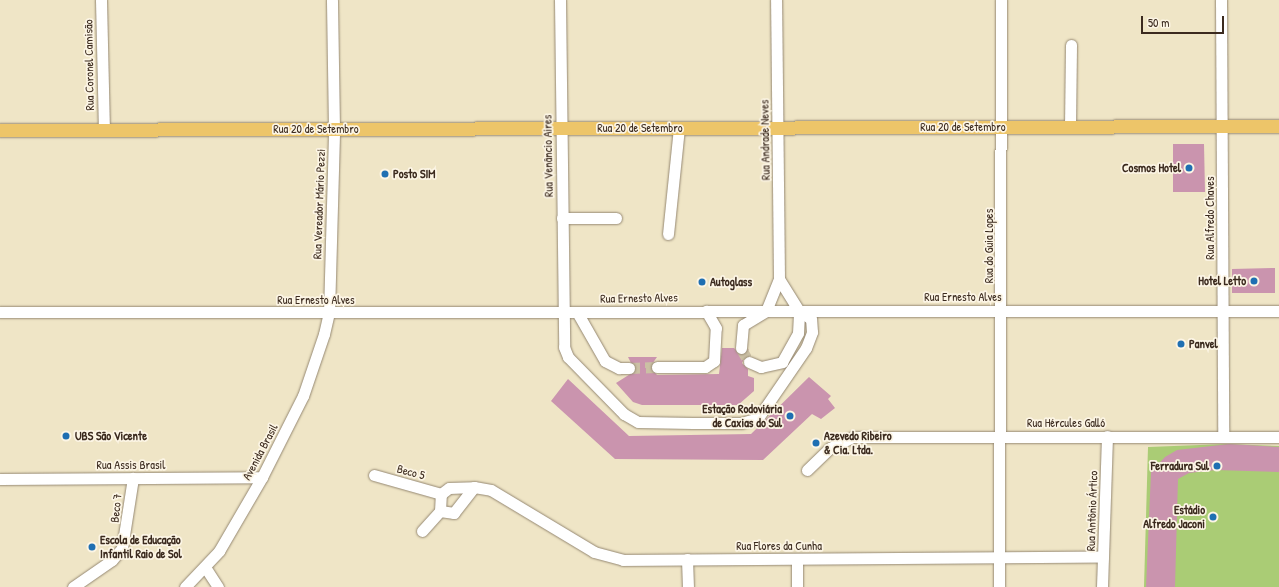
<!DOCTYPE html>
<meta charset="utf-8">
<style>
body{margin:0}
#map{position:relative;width:1279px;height:587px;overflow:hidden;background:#efe5c6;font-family:"Patrick Hand",sans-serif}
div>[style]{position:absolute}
.green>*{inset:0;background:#aacc75}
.building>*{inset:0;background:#ca94ae}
.minor-tunnel>*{height:11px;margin-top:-5.5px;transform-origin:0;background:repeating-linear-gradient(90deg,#cbc0a4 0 11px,transparent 0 16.5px)}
.roads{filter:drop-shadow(0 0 1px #958872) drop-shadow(0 0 1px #958872)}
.minor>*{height:11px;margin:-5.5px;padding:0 5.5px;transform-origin:5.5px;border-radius:5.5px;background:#fff}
.major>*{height:13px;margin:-6.5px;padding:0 6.5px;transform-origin:6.5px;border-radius:6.5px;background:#edc569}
.dots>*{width:11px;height:11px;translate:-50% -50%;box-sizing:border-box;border:2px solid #fcf5e5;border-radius:50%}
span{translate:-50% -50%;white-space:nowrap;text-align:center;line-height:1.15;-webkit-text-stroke:3.5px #fcf5e5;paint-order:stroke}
.street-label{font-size:12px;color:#3b2a1e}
.poi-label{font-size:12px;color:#3b2a1e;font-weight:700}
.right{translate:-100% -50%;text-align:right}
.left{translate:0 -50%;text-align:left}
.scale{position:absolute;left:1141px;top:16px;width:83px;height:18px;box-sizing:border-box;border:2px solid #3b2a1e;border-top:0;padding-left:5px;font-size:12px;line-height:14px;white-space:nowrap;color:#3b2a1e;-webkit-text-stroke:3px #fcf5e5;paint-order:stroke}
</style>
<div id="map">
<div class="green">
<div style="clip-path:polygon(1226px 444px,1279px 446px,1279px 587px,1144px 587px,1148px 447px)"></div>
</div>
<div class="building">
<div style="clip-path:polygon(1173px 144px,1204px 144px,1205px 192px,1173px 192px)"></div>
<div style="clip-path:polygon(1275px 268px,1275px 293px,1232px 293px,1232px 269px)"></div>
<div style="clip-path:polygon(722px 348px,734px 348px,741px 355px,749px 349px,742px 363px,748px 369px,748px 376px,754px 378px,754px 391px,738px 405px,642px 405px,633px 402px,616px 383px,635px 371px,628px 357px,657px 357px,650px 367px,657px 375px,719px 374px)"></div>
<div style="clip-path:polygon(809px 377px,831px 396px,828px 399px,835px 408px,821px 419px,812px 414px,763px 460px,615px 459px,551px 401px,568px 379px,629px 436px,751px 434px)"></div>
<div style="clip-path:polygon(1229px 444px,1279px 447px,1279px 472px,1216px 470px,1189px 473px,1178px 479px,1175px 587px,1146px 587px,1151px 472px,1165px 457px,1177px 450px)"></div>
</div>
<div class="minor-tunnel">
<div style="left:741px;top:348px;width:16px;rotate:60deg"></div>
<div style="left:629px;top:368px;width:28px;rotate:-2deg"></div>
</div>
<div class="roads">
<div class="minor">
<div style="left:101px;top:0;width:130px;rotate:88.7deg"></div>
<div style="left:560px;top:0;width:347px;rotate:89.3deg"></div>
<div style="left:564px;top:347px;width:11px;rotate:68deg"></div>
<div style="left:568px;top:357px;width:80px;rotate:45.5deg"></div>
<div style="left:624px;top:414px;width:16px;rotate:30deg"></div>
<div style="left:638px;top:422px;width:55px;rotate:1deg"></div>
<div style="left:693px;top:423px;width:48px"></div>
<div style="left:741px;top:423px;width:18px;rotate:-16deg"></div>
<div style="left:758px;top:418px;width:85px;rotate:-55.6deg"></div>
<div style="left:806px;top:348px;width:17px;rotate:-69deg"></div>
<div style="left:812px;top:332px;width:13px;rotate:-94deg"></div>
<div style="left:811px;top:319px;width:14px;rotate:-146deg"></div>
<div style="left:799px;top:311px;width:38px;rotate:-122deg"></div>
<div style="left:779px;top:279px;width:279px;rotate:-90.6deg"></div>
<div style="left:1221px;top:0;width:436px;rotate:89.7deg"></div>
<div style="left:1070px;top:127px;width:82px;rotate:-89.3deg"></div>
<div style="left:562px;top:218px;width:54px"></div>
<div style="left:668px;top:234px;width:107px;rotate:-84.1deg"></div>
<div style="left:0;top:312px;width:1279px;rotate:-0.04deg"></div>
<div style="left:577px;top:312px;width:56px;rotate:60.3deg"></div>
<div style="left:605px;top:361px;width:16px;rotate:27deg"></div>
<div style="left:619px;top:368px;width:10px"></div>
<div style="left:741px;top:348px;width:23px;rotate:-85deg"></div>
<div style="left:743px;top:325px;width:27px;rotate:-31deg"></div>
<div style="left:766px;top:311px;width:35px;rotate:-68deg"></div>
<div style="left:749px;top:362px;width:13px;rotate:23deg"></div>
<div style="left:761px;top:367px;width:22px;rotate:-13deg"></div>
<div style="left:782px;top:362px;width:33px;rotate:-61deg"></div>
<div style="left:798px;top:333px;width:22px;rotate:-87deg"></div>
<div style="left:657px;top:367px;width:48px"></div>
<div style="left:705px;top:367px;width:11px;rotate:-34deg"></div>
<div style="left:714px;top:361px;width:33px;rotate:-87deg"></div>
<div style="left:716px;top:328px;width:20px;rotate:-120deg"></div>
<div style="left:807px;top:470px;width:32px;rotate:-44deg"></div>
<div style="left:830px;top:448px;width:25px;rotate:-26deg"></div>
<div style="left:853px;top:437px;width:426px"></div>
<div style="left:374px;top:475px;width:70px;rotate:15.8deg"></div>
<div style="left:0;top:479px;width:262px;rotate:-0.4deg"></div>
<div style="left:474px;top:487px;width:33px;rotate:128deg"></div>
<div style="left:454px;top:513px;width:14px;rotate:-172deg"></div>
<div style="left:440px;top:511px;width:17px;rotate:-87deg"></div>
<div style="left:441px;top:494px;width:10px;rotate:-37deg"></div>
<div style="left:449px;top:488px;width:25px;rotate:-2deg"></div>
<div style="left:474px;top:487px;width:17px;rotate:10deg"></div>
<div style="left:491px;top:490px;width:120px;rotate:31deg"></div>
<div style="left:594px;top:552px;width:30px;rotate:15deg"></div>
<div style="left:623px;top:560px;width:480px;rotate:-0.4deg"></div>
<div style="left:422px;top:531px;width:27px;rotate:-48deg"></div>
<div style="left:687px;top:559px;width:28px;rotate:88deg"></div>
<div style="left:797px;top:560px;width:27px;rotate:90deg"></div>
<div style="left:205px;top:567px;width:24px;rotate:57deg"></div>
<div style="left:73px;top:587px;width:47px;rotate:-34.7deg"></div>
<div style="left:112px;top:560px;width:16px;rotate:-50deg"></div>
<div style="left:122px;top:548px;width:71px;rotate:-81.1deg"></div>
<div style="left:185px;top:587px;width:50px;rotate:-46.6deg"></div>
<div style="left:219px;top:551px;width:86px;rotate:-59.8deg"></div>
<div style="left:262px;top:477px;width:91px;rotate:-63.2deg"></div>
<div style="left:303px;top:396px;width:65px;rotate:-71.3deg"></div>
<div style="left:324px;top:334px;width:22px;rotate:-77deg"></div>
<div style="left:329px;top:313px;width:184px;rotate:-88.4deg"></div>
<div style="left:334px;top:129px;width:129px;rotate:-90.9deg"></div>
<div style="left:999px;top:587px;width:587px;rotate:-89.8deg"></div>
<div style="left:1102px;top:587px;width:151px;rotate:-88.1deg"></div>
</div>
<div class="major">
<div style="left:0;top:130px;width:1279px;rotate:-0.18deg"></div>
</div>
</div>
<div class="dots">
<div style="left:1189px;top:168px;background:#1f6fb2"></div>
<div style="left:385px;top:174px;background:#1f6fb2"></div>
<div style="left:1254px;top:281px;background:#1f6fb2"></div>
<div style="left:702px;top:282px;background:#1f6fb2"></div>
<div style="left:1181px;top:344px;background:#1f6fb2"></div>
<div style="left:790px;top:416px;background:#1f6fb2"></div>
<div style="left:66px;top:436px;background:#1f6fb2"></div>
<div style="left:816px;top:443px;background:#1f6fb2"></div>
<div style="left:1217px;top:466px;background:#1f6fb2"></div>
<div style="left:1213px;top:517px;background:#1f6fb2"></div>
<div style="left:92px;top:547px;background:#1f6fb2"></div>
</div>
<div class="street-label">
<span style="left:89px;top:65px;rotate:-91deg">Rua Coronel Camisão</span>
<span style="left:963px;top:127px">Rua 20 de Setembro</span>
<span style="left:640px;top:128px">Rua 20 de Setembro</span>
<span style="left:316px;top:129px">Rua 20 de Setembro</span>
<span style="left:765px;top:140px;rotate:-91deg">Rua Andrade Neves</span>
<span style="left:548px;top:156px;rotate:-91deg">Rua Venâncio Aires</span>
<span style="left:319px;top:204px;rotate:-88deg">Rua Vereador Mário Pezzi</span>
<span style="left:1210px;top:218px;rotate:-90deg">Rua Alfredo Chaves</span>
<span style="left:989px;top:246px;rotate:-90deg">Rua do Guia Lopes</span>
<span style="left:963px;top:297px">Rua Ernesto Alves</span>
<span style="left:639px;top:298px;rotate:-1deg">Rua Ernesto Alves</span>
<span style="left:316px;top:300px">Rua Ernesto Alves</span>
<span style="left:1066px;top:423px">Rua Hércules Galló</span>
<span style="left:260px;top:452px;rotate:-62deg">Avenida Brasil</span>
<span style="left:131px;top:465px">Rua Assis Brasil</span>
<span style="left:411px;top:472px;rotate:15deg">Beco 5</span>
<span style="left:116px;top:508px;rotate:-84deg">Beco 7</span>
<span style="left:1092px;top:511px;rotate:-88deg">Rua Antônio Ártico</span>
<span style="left:779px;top:546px">Rua Flores da Cunha</span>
</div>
<div class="poi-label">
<span class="right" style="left:1181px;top:168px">Cosmos Hotel</span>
<span class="left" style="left:393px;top:174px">Posto SIM</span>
<span class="right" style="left:1246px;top:281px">Hotel Letto</span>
<span class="left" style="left:710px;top:282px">Autoglass</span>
<span class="left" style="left:1189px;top:344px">Panvel</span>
<span class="right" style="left:782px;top:416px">Estação Rodoviária<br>de Caxias do Sul</span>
<span class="left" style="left:75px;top:436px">UBS São Vicente</span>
<span class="left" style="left:824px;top:443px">Azevedo Ribeiro<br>&amp; Cia. Ltda.</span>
<span class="right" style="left:1209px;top:466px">Ferradura Sul</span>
<span class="right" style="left:1205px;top:517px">Estádio<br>Alfredo Jaconi</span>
<span class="left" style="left:100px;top:547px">Escola de Educação<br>Infantil Raio de Sol</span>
</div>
<div class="scale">50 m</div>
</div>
